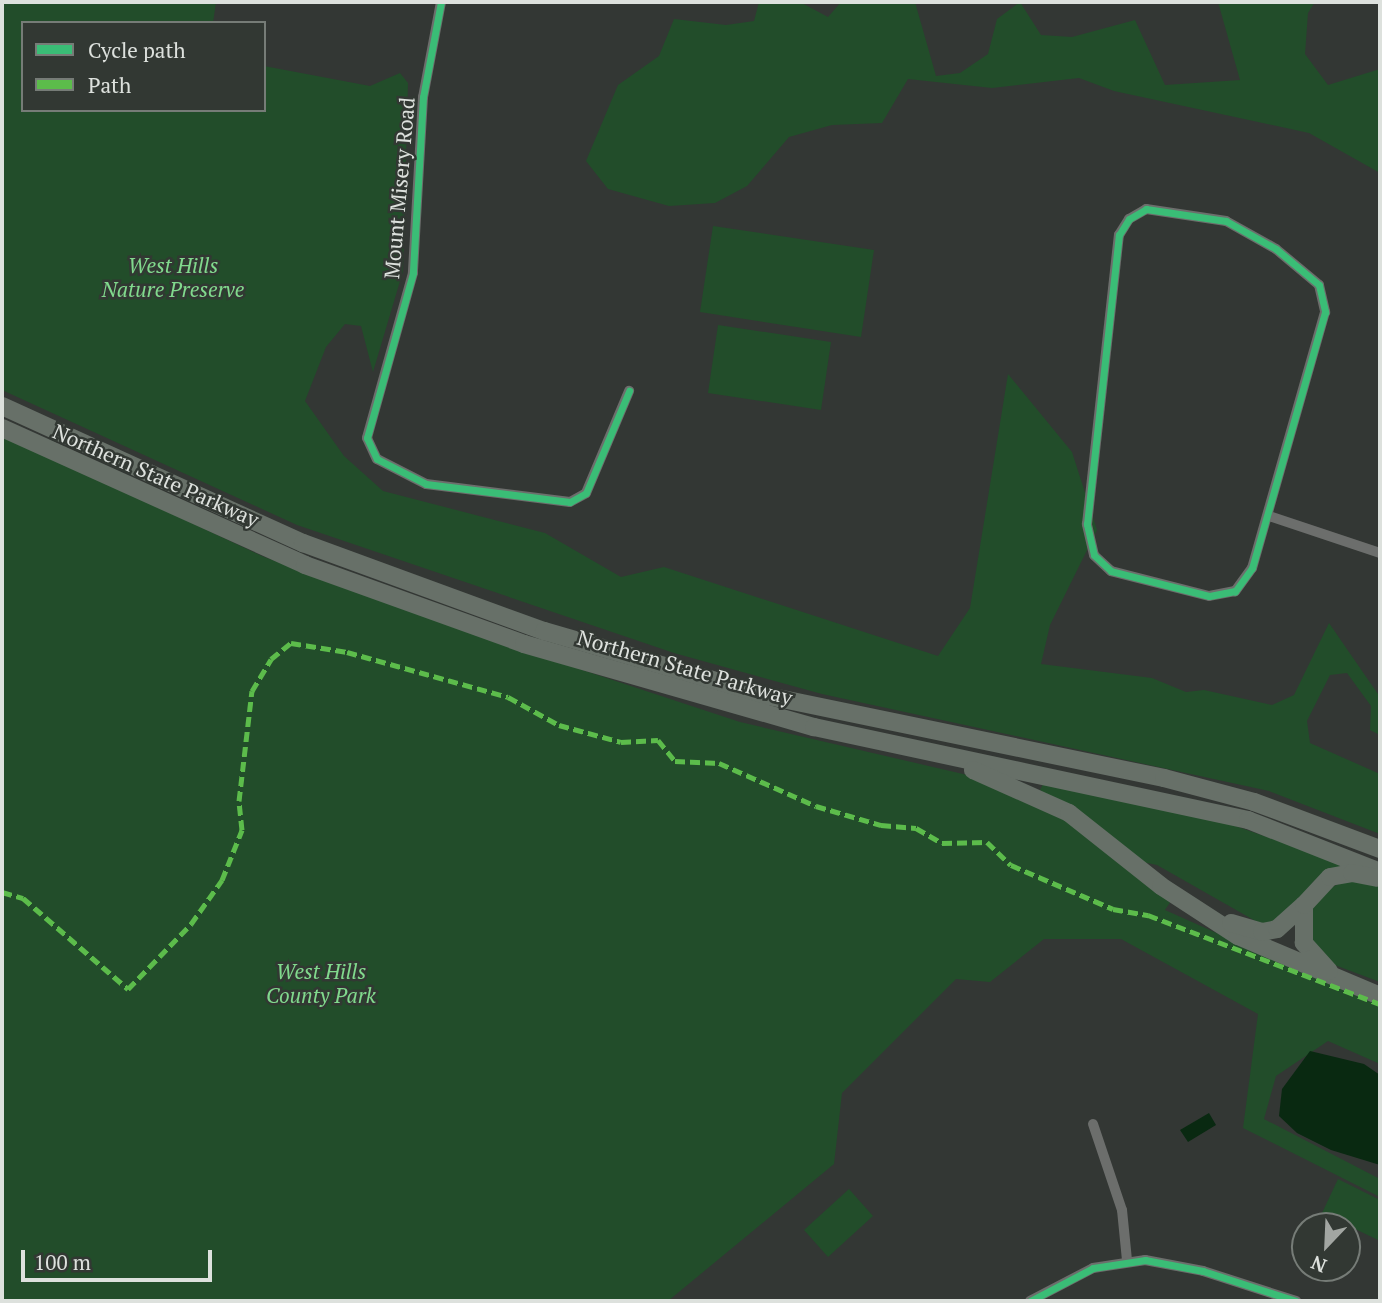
<!DOCTYPE html>
<style>
body{margin:0}
#map{position:relative;width:1382px;height:1303px;overflow:hidden;background:#333734;font-family:"PT Serif",serif}
div>[style]{position:absolute}
.green>*{inset:0;background:#224d2a}
.water>*{inset:0;background:#092911}
.minor>*{height:10px;margin:-5px;padding:0 5px;transform-origin:5px;border-radius:5px;background:#6c6e6c}
.motorway>*{height:18px;margin:-9px;padding:0 9px;transform-origin:9px;border-radius:9px;background:#677068}
.quiet>*{height:5px;margin-top:-2.5px;transform-origin:0;background:repeating-linear-gradient(90deg,#5cbc4b 0 10px,transparent 0 15px)}
.cycleway>*{height:7px;margin:-3.5px;padding:0 3.5px;transform-origin:3.5px;border-radius:3.5px;background:#3abd76}
span{translate:-50% -50%;white-space:nowrap;text-align:center;line-height:1.15;-webkit-text-stroke:5px #323833;paint-order:stroke}
.street-label{font-size:21px;color:#dde1dd}
.park-label{font-size:21px;color:#81d98d;font-style:italic}
.frame{position:absolute;inset:0;border:4px solid #dde1dd;pointer-events:none}
.legend{position:absolute;left:21px;top:21px;width:245px;height:91px;box-sizing:border-box;background:#323833;border:2px solid #767c77;margin:0;padding:9px 12px;list-style:none;font-size:21px;color:#dde1dd}
.legend li{display:flex;align-items:center;gap:14px;height:35px}
.legend b{width:35px;border:2px solid #767c77}
.north{position:absolute;left:1291px;top:1212px;width:70px;height:70px;box-sizing:border-box;background:#323833;border:2px solid #767c77;border-radius:50%;rotate:203deg;font-size:19px;font-weight:700;line-height:28px;text-align:center;color:#dde1dd}
.north::after{content:'';display:block;margin:auto;width:24px;height:32px;background:#a2a6a2;clip-path:polygon(50% 0,100% 100%,50% 72%,0 100%)}
.scale{position:absolute;left:21px;top:1250px;width:191px;height:32px;box-sizing:border-box;border:4px solid #dde1dd;border-top:0;padding-left:9px;font-size:21px;line-height:24px;white-space:nowrap;color:#dde1dd;-webkit-text-stroke:5px #323833;paint-order:stroke}
</style>
<div id="map">
<div class="green">
<div style="clip-path:polygon(2px 2px,216px 2px,213px 23px,23px 23px,23px 110px,264px 110px,264px 66px,370px 86px,400px 73px,408px 83px,403px 271px,373px 372px,361px 326px,345px 324px,326px 347px,305px 401px,344px 456px,383px 491px,545px 533px,621px 577px,664px 567px,938px 656px,970px 608px,1008px 374px,1072px 452px,1097px 530px,1050px 625px,1041px 664px,1152px 678px,1186px 692px,1204px 690px,1272px 705px,1294px 695px,1329px 623px,1380px 697px,1380px 735px,1370px 730px,1371px 706px,1347px 673px,1330px 675px,1307px 721px,1310px 743px,1380px 774px,1380px 834px,1269px 791px,822px 694px,674px 653px,297px 525px,2px 390px)"></div>
<div style="clip-path:polygon(759px 2px,800px 2px,828px 17px,841px 2px,915px 2px,936px 76px,960px 73px,988px 54px,997px 19px,1020px 2px,1041px 35px,1072px 37px,1135px 20px,1165px 85px,1240px 80px,1218px 2px,1315px 2px,1308px 13px,1305px 54px,1328px 85px,1380px 69px,1380px 173px,1309px 133px,1114px 91px,1079px 78px,992px 88px,908px 79px,882px 123px,832px 125px,789px 137px,747px 186px,715px 203px,669px 206px,608px 189px,586px 161px,618px 85px,659px 56px,674px 19px,726px 25px,754px 21px)"></div>
<div style="clip-path:polygon(713px 226px,874px 250px,861px 337px,700px 312px)"></div>
<div style="clip-path:polygon(718px 325px,831px 342px,821px 410px,708px 393px)"></div>
<div style="clip-path:polygon(2px 434px,264px 557px,561px 663px,740px 722px,993px 781px,1036px 799px,1173px 898px,1165px 910px,1380px 1006px,1380px 1064px,1328px 1041px,1276px 1076px,1264px 1119px,1380px 1179px,1380px 1197px,1243px 1128px,1258px 1014px,1121px 939px,1044px 939px,990px 982px,956px 979px,842px 1093px,834px 1164px,668px 1301px,2px 1301px)"></div>
<div style="clip-path:polygon(1043px 784px,1224px 822px,1344px 864px,1313px 882px,1294px 910px,1270px 924px,1259px 923px,1157px 865px,1138px 861px,1040px 790px)"></div>
<div style="clip-path:polygon(1350px 879px,1380px 887px,1380px 982px,1324px 961px,1308px 943px,1314px 895px)"></div>
<div style="clip-path:polygon(1338px 1179px,1380px 1200px,1378px 1240px,1322px 1213px)"></div>
<div style="clip-path:polygon(849px 1189px,873px 1216px,828px 1257px,804px 1230px)"></div>
</div>
<div class="water">
<div style="clip-path:polygon(1310px 1051px,1364px 1064px,1380px 1075px,1380px 1165px,1331px 1150px,1297px 1133px,1279px 1116px,1282px 1089px)"></div>
<div style="clip-path:polygon(1209px 1113px,1216px 1125px,1188px 1142px,1180px 1130px)"></div>
</div>
<div class="minor">
<div style="left:441px;top:2px;width:97px;rotate:100.7deg"></div>
<div style="left:423px;top:97px;width:176px;rotate:93.3deg"></div>
<div style="left:413px;top:273px;width:171px;rotate:105.6deg"></div>
<div style="left:367px;top:438px;width:23px;rotate:65deg"></div>
<div style="left:377px;top:459px;width:55px;rotate:27deg"></div>
<div style="left:426px;top:484px;width:145px;rotate:7.1deg"></div>
<div style="left:570px;top:502px;width:18px;rotate:-29deg"></div>
<div style="left:586px;top:493px;width:111px;rotate:-67.1deg"></div>
<div style="left:1146px;top:209px;width:81px;rotate:8.5deg"></div>
<div style="left:1226px;top:221px;width:57px;rotate:29.2deg"></div>
<div style="left:1276px;top:249px;width:56px;rotate:39.9deg"></div>
<div style="left:1319px;top:285px;width:28px;rotate:77deg"></div>
<div style="left:1325px;top:312px;width:266px;rotate:105.9deg"></div>
<div style="left:1252px;top:568px;width:29px;rotate:126deg"></div>
<div style="left:1235px;top:591px;width:26px;rotate:169deg"></div>
<div style="left:1209px;top:596px;width:101px;rotate:-165.7deg"></div>
<div style="left:1111px;top:571px;width:23px;rotate:-137deg"></div>
<div style="left:1094px;top:555px;width:32px;rotate:-103deg"></div>
<div style="left:1087px;top:524px;width:291px;rotate:-83.7deg"></div>
<div style="left:1119px;top:235px;width:19px;rotate:-58deg"></div>
<div style="left:1129px;top:219px;width:20px;rotate:-30deg"></div>
<div style="left:1269px;top:516px;width:117px;rotate:18.4deg"></div>
<div style="left:1093px;top:1124px;width:91px;rotate:71.4deg"></div>
<div style="left:1122px;top:1210px;width:50px;rotate:84.3deg"></div>
<div style="left:1030px;top:1301px;width:71px;rotate:-27.6deg"></div>
<div style="left:1093px;top:1268px;width:53px;rotate:-8.7deg"></div>
<div style="left:1145px;top:1260px;width:59px;rotate:10.7deg"></div>
<div style="left:1203px;top:1271px;width:98px;rotate:17.9deg"></div>
</div>
<div class="motorway">
<div style="left:2px;top:406px;width:331px;rotate:24.5deg"></div>
<div style="left:303px;top:543px;width:257px;rotate:20.1deg"></div>
<div style="left:544px;top:631px;width:233px;rotate:16.2deg"></div>
<div style="left:768px;top:696px;width:404px;rotate:11.7deg"></div>
<div style="left:1164px;top:778px;width:93px;rotate:14.9deg"></div>
<div style="left:1254px;top:802px;width:134px;rotate:20.5deg"></div>
<div style="left:2px;top:428px;width:333px;rotate:24.3deg"></div>
<div style="left:305px;top:565px;width:233px;rotate:19.8deg"></div>
<div style="left:524px;top:644px;width:302px;rotate:16deg"></div>
<div style="left:814px;top:727px;width:444px;rotate:12.1deg"></div>
<div style="left:1248px;top:820px;width:142px;rotate:21.5deg"></div>
<div style="left:973px;top:770px;width:105px;rotate:24.1deg"></div>
<div style="left:1069px;top:813px;width:117px;rotate:38.4deg"></div>
<div style="left:1161px;top:886px;width:92px;rotate:33deg"></div>
<div style="left:1238px;top:936px;width:154px;rotate:22.9deg"></div>
<div style="left:1231px;top:923px;width:32px;rotate:16deg"></div>
<div style="left:1262px;top:932px;width:15px;rotate:-11deg"></div>
<div style="left:1277px;top:929px;width:36px;rotate:-42deg"></div>
<div style="left:1329px;top:971px;width:38px;rotate:-132deg"></div>
<div style="left:1304px;top:943px;width:38px;rotate:-90deg"></div>
<div style="left:1304px;top:905px;width:38px;rotate:-47deg"></div>
<div style="left:1330px;top:877px;width:22px;rotate:-10deg"></div>
<div style="left:1352px;top:873px;width:25px;rotate:11deg"></div>
</div>
<div class="quiet">
<div style="left:2px;top:892px;width:22px;rotate:16deg"></div>
<div style="left:23px;top:898px;width:139px;rotate:40.9deg"></div>
<div style="left:128px;top:989px;width:91px;rotate:-45.9deg"></div>
<div style="left:191px;top:924px;width:54px;rotate:-54.8deg"></div>
<div style="left:222px;top:880px;width:54px;rotate:-68.2deg"></div>
<div style="left:242px;top:830px;width:29px;rotate:-96deg"></div>
<div style="left:239px;top:801px;width:111px;rotate:-83.3deg"></div>
<div style="left:252px;top:691px;width:37px;rotate:-59deg"></div>
<div style="left:271px;top:659px;width:26px;rotate:-39deg"></div>
<div style="left:291px;top:643px;width:57px;rotate:9.1deg"></div>
<div style="left:347px;top:652px;width:167px;rotate:15.6deg"></div>
<div style="left:508px;top:697px;width:58px;rotate:28.8deg"></div>
<div style="left:559px;top:725px;width:64px;rotate:15.3deg"></div>
<div style="left:621px;top:742px;width:37px;rotate:-3deg"></div>
<div style="left:658px;top:740px;width:27px;rotate:51deg"></div>
<div style="left:675px;top:761px;width:44px;rotate:2.6deg"></div>
<div style="left:719px;top:763px;width:106px;rotate:23.9deg"></div>
<div style="left:816px;top:806px;width:68px;rotate:16.3deg"></div>
<div style="left:881px;top:825px;width:35px;rotate:5deg"></div>
<div style="left:916px;top:828px;width:30px;rotate:30deg"></div>
<div style="left:942px;top:843px;width:45px;rotate:-1.3deg"></div>
<div style="left:987px;top:842px;width:33px;rotate:44deg"></div>
<div style="left:1011px;top:865px;width:111px;rotate:23.3deg"></div>
<div style="left:1113px;top:909px;width:36px;rotate:10deg"></div>
<div style="left:1148px;top:915px;width:248px;rotate:21deg"></div>
</div>
<div class="cycleway">
<div style="left:441px;top:2px;width:97px;rotate:100.7deg"></div>
<div style="left:423px;top:97px;width:176px;rotate:93.3deg"></div>
<div style="left:413px;top:273px;width:171px;rotate:105.6deg"></div>
<div style="left:367px;top:438px;width:23px;rotate:65deg"></div>
<div style="left:377px;top:459px;width:55px;rotate:27deg"></div>
<div style="left:426px;top:484px;width:145px;rotate:7.1deg"></div>
<div style="left:570px;top:502px;width:18px;rotate:-29deg"></div>
<div style="left:586px;top:493px;width:111px;rotate:-67.1deg"></div>
<div style="left:1146px;top:209px;width:81px;rotate:8.5deg"></div>
<div style="left:1226px;top:221px;width:57px;rotate:29.2deg"></div>
<div style="left:1276px;top:249px;width:56px;rotate:39.9deg"></div>
<div style="left:1319px;top:285px;width:28px;rotate:77deg"></div>
<div style="left:1325px;top:312px;width:266px;rotate:105.9deg"></div>
<div style="left:1252px;top:568px;width:29px;rotate:126deg"></div>
<div style="left:1235px;top:591px;width:26px;rotate:169deg"></div>
<div style="left:1209px;top:596px;width:101px;rotate:-165.7deg"></div>
<div style="left:1111px;top:571px;width:23px;rotate:-137deg"></div>
<div style="left:1094px;top:555px;width:32px;rotate:-103deg"></div>
<div style="left:1087px;top:524px;width:291px;rotate:-83.7deg"></div>
<div style="left:1119px;top:235px;width:19px;rotate:-58deg"></div>
<div style="left:1129px;top:219px;width:20px;rotate:-30deg"></div>
<div style="left:1030px;top:1301px;width:71px;rotate:-27.6deg"></div>
<div style="left:1093px;top:1268px;width:53px;rotate:-8.7deg"></div>
<div style="left:1145px;top:1260px;width:59px;rotate:10.7deg"></div>
<div style="left:1203px;top:1271px;width:98px;rotate:17.9deg"></div>
</div>
<div class="street-label">
<span style="left:399px;top:188px;rotate:-85deg">Mount Misery Road</span>
<span style="left:156px;top:475px;rotate:24deg">Northern State Parkway</span>
<span style="left:685px;top:667px;rotate:16deg">Northern State Parkway</span>
</div>
<div class="park-label">
<span style="left:173px;top:277px">West Hills<br>Nature Preserve</span>
<span style="left:321px;top:983px">West Hills<br>County Park</span>
</div>
<div class="frame"></div>
<ul class="legend">
<li><b style="height:9px;background:#3abd76"></b>Cycle path</li>
<li><b style="height:9px;background:#5cbc4b"></b>Path</li>
</ul>
<div class="north">N</div>
<div class="scale">100 m</div>
</div>
